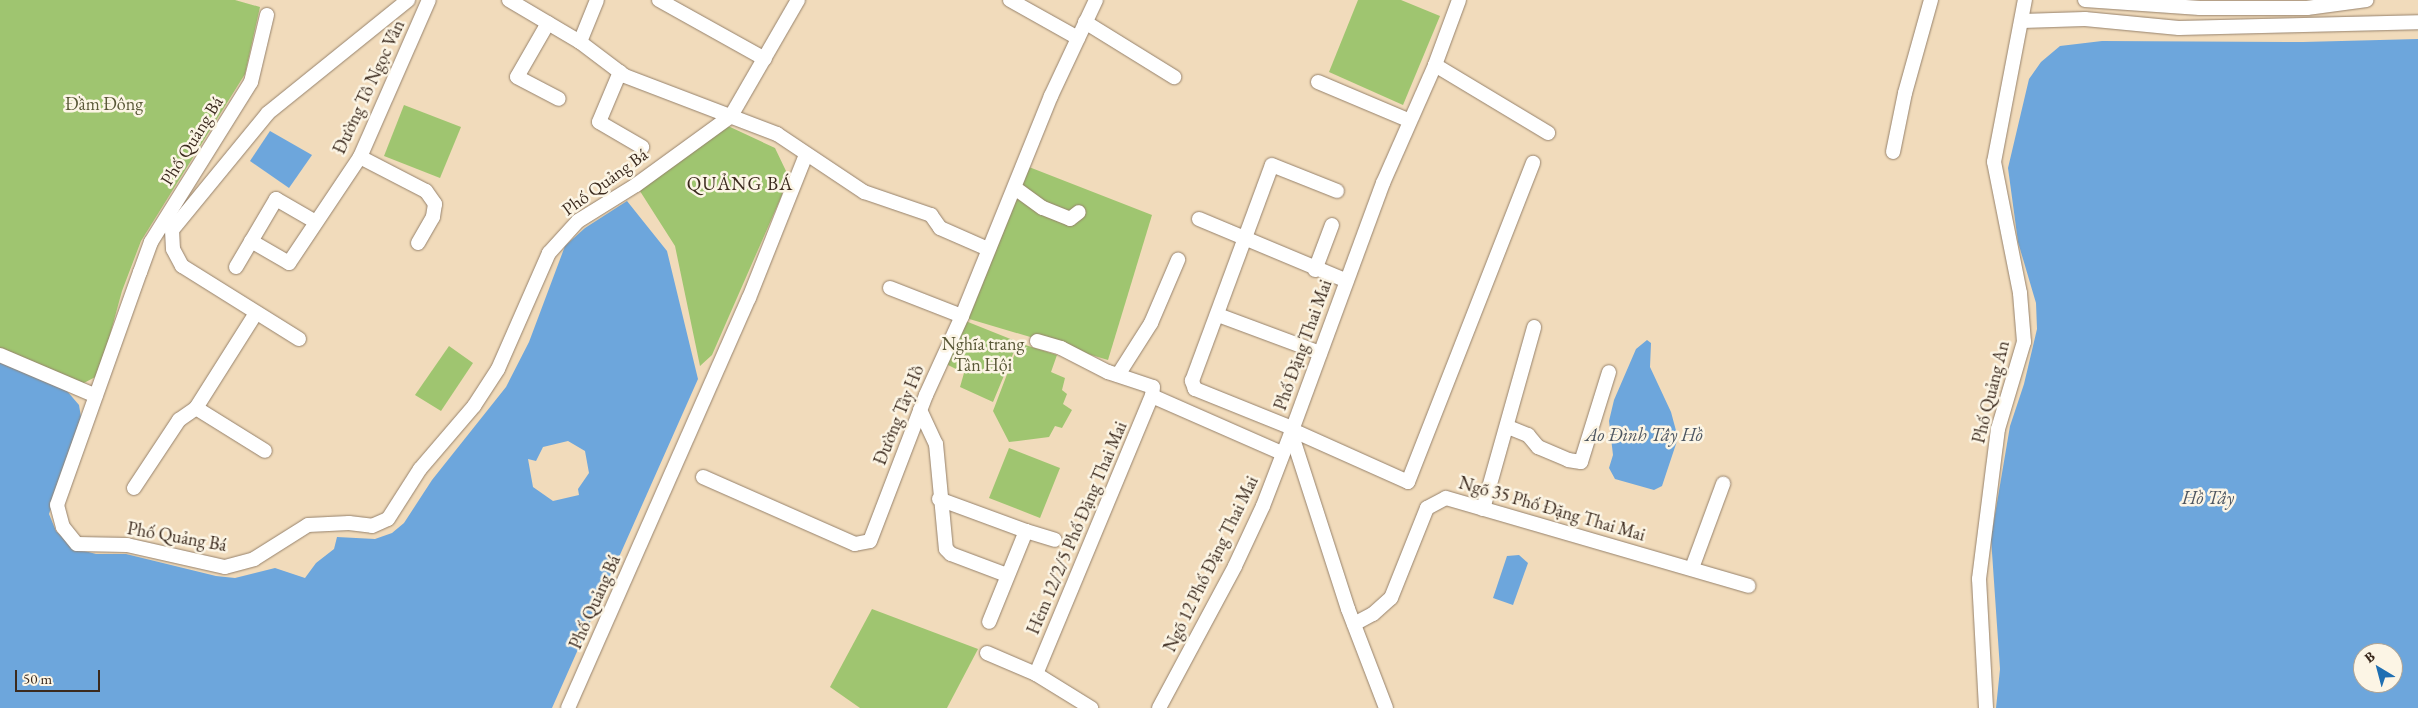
<!DOCTYPE html>
<meta charset="utf-8">
<style>
body{margin:0}
#map{position:relative;width:2418px;height:708px;overflow:hidden;background:#f1dbbb;font-family:"EB Garamond",serif}
div>[style]{position:absolute}
.green>*{inset:0;background:#9fc570}
.water>*{inset:0;background:#6da6dc}
.pier>*{inset:0;background:#f1dbbb}
.roads{filter:drop-shadow(0 0 1px #96826c) drop-shadow(0 0 1px #96826c)}
.minor>*{height:14px;margin:-7px;padding:0 7px;transform-origin:7px;border-radius:7px;background:#fff}
span{translate:-50% -50%;white-space:nowrap;text-align:center;line-height:1.15;-webkit-text-stroke:5px #fcf5e5;paint-order:stroke}
.street-label{font-size:18px;color:#3b2a1e}
.park-label{font-size:18px;color:#595837}
.neighbourhood-label{font-size:19px;color:#3b2a1e;letter-spacing:1px}
.water-label{font-size:19px;color:#4c5560;font-style:italic}
.north{position:absolute;left:2353px;top:643px;width:50px;height:50px;box-sizing:border-box;background:#fcf5e5;border:1px solid #afa495;border-radius:50%;rotate:323deg;font-size:14px;font-weight:700;line-height:20px;text-align:center;color:#3b2a1e}
.north::after{content:'';display:block;margin:auto;width:18px;height:22px;background:#1f6fb2;clip-path:polygon(50% 0,100% 100%,50% 72%,0 100%)}
.scale{position:absolute;left:15px;top:670px;width:85px;height:22px;box-sizing:border-box;border:2px solid #3b2a1e;border-top:0;padding-left:6px;font-size:15px;line-height:18px;white-space:nowrap;color:#3b2a1e;-webkit-text-stroke:4px #fcf5e5;paint-order:stroke}
</style>
<div id="map">
<div class="green">
<div style="clip-path:polygon(0 0,235px 0,260px 7px,245px 74px,141px 241px,122px 291px,99px 375px,82px 384px,0 348px)"></div>
<div style="clip-path:polygon(1358px 0,1401px 0,1440px 16px,1403px 105px,1329px 72px)"></div>
<div style="clip-path:polygon(404px 105px,461px 127px,440px 178px,384px 156px)"></div>
<div style="clip-path:polygon(728px 126px,775px 148px,786px 171px,782px 195px,712px 355px,700px 366px,675px 246px,638px 188px)"></div>
<div style="clip-path:polygon(1029px 167px,1152px 215px,1108px 360px,966px 318px)"></div>
<div style="clip-path:polygon(963px 320px,1018px 342px,993px 402px,960px 387px,964px 373px,944px 363px)"></div>
<div style="clip-path:polygon(1019px 343px,1057px 355px,1051px 372px,1065px 378px,1062px 390px,1067px 394px,1063px 404px,1072px 410px,1062px 428px,1055px 426px,1049px 437px,1009px 442px,993px 411px)"></div>
<div style="clip-path:polygon(449px 346px,473px 363px,441px 411px,415px 395px)"></div>
<div style="clip-path:polygon(1009px 448px,1060px 468px,1040px 518px,989px 498px)"></div>
<div style="clip-path:polygon(872px 609px,978px 649px,947px 708px,860px 708px,830px 687px)"></div>
</div>
<div class="water">
<div style="clip-path:polygon(evenodd,2418px 39px,2418px 708px,1996px 708px,2000px 669px,1991px 538px,2010px 426px,2024px 384px,2037px 329px,2036px 303px,2018px 242px,2008px 168px,2029px 79px,2041px 62px,2060px 46px,2102px 41px,2303px 42px,2418px 39px,2363px 653px,2393px 653px,2393px 683px,2363px 683px,2363px 653px)"></div>
<div style="clip-path:polygon(270px 131px,312px 155px,289px 188px,250px 161px)"></div>
<div style="clip-path:polygon(627px 201px,667px 251px,698px 379px,552px 708px,0 708px,0 359px,67px 391px,79px 405px,81px 417px,49px 514px,56px 531px,73px 548px,96px 554px,126px 554px,216px 576px,235px 578px,275px 568px,305px 578px,316px 563px,334px 549px,337px 537px,375px 539px,392px 533px,404px 523px,432px 480px,506px 387px,529px 342px,565px 246px,585px 228px)"></div>
<div style="clip-path:polygon(1647px 340px,1651px 343px,1650px 367px,1671px 412px,1678px 438px,1662px 486px,1654px 490px,1615px 479px,1609px 468px,1613px 455px,1609px 421px,1614px 400px,1636px 349px)"></div>
<div style="clip-path:polygon(1519px 555px,1528px 563px,1513px 605px,1493px 598px,1507px 556px)"></div>
</div>
<div class="pier">
<div style="clip-path:polygon(568px 441px,585px 451px,589px 473px,578px 489px,579px 495px,553px 501px,533px 487px,528px 459px,536px 461px,543px 447px)"></div>
</div>
<div class="roads">
<div class="minor">
<div style="left:509px;top:0;width:82px;rotate:30.6deg"></div>
<div style="left:580px;top:42px;width:56px;rotate:37.1deg"></div>
<div style="left:625px;top:76px;width:163px;rotate:20.9deg"></div>
<div style="left:777px;top:134px;width:105px;rotate:33.7deg"></div>
<div style="left:864px;top:192px;width:71px;rotate:18.9deg"></div>
<div style="left:931px;top:215px;width:16px;rotate:55deg"></div>
<div style="left:940px;top:228px;width:52px;rotate:23.6deg"></div>
<div style="left:659px;top:0;width:121px;rotate:29.1deg"></div>
<div style="left:1010px;top:0;width:78px;rotate:29.2deg"></div>
<div style="left:2085px;top:0;width:115px;rotate:4deg"></div>
<div style="left:2200px;top:8px;width:107px"></div>
<div style="left:2307px;top:8px;width:60px;rotate:-7.7deg"></div>
<div style="left:267px;top:15px;width:69px;rotate:103.4deg"></div>
<div style="left:251px;top:82px;width:189px;rotate:122deg"></div>
<div style="left:151px;top:242px;width:32px;rotate:110deg"></div>
<div style="left:140px;top:272px;width:247px;rotate:109.6deg"></div>
<div style="left:57px;top:505px;width:23px;rotate:75deg"></div>
<div style="left:63px;top:527px;width:22px;rotate:51deg"></div>
<div style="left:77px;top:544px;width:50px;rotate:1.1deg"></div>
<div style="left:127px;top:545px;width:100px;rotate:12.7deg"></div>
<div style="left:225px;top:567px;width:30px;rotate:-15deg"></div>
<div style="left:254px;top:559px;width:64px;rotate:-32.2deg"></div>
<div style="left:308px;top:525px;width:41px;rotate:-2.8deg"></div>
<div style="left:349px;top:523px;width:23px;rotate:7deg"></div>
<div style="left:372px;top:526px;width:17px;rotate:-24deg"></div>
<div style="left:388px;top:519px;width:59px;rotate:-57.4deg"></div>
<div style="left:420px;top:469px;width:83px;rotate:-49.4deg"></div>
<div style="left:474px;top:406px;width:44px;rotate:-57deg"></div>
<div style="left:498px;top:369px;width:127px;rotate:-66.3deg"></div>
<div style="left:549px;top:253px;width:43px;rotate:-47.8deg"></div>
<div style="left:578px;top:221px;width:68px;rotate:-31.8deg"></div>
<div style="left:636px;top:185px;width:117px;rotate:-36deg"></div>
<div style="left:731px;top:116px;width:134px;rotate:-60deg"></div>
<div style="left:2022px;top:21px;width:63px;rotate:-1.8deg"></div>
<div style="left:2085px;top:19px;width:94px;rotate:5.5deg"></div>
<div style="left:2179px;top:28px;width:239px;rotate:-1.4deg"></div>
<div style="left:1085px;top:22px;width:105px;rotate:31.7deg"></div>
<div style="left:548px;top:23px;width:62px;rotate:119.9deg"></div>
<div style="left:517px;top:77px;width:47px;rotate:27.6deg"></div>
<div style="left:580px;top:42px;width:45px;rotate:-68deg"></div>
<div style="left:1435px;top:65px;width:132px;rotate:31deg"></div>
<div style="left:620px;top:72px;width:54px;rotate:112.8deg"></div>
<div style="left:599px;top:122px;width:50px;rotate:30.2deg"></div>
<div style="left:1318px;top:82px;width:98px;rotate:22.9deg"></div>
<div style="left:1893px;top:152px;width:60px;rotate:-78.5deg"></div>
<div style="left:1905px;top:93px;width:97px;rotate:-74.4deg"></div>
<div style="left:360px;top:157px;width:74px;rotate:27.3deg"></div>
<div style="left:426px;top:191px;width:16px;rotate:55deg"></div>
<div style="left:435px;top:204px;width:13px;rotate:99deg"></div>
<div style="left:433px;top:217px;width:30px;rotate:120deg"></div>
<div style="left:1015px;top:188px;width:34px;rotate:36deg"></div>
<div style="left:1043px;top:208px;width:29px;rotate:22deg"></div>
<div style="left:1070px;top:219px;width:11px;rotate:-38deg"></div>
<div style="left:1199px;top:219px;width:160px;rotate:22.7deg"></div>
<div style="left:251px;top:241px;width:44px;rotate:30.1deg"></div>
<div style="left:289px;top:263px;width:128px;rotate:-56.2deg"></div>
<div style="left:360px;top:157px;width:171px;rotate:-66.3deg"></div>
<div style="left:236px;top:267px;width:79px;rotate:-59.5deg"></div>
<div style="left:276px;top:199px;width:44px;rotate:30.1deg"></div>
<div style="left:1315px;top:270px;width:48px;rotate:-69.3deg"></div>
<div style="left:890px;top:288px;width:77px;rotate:21.3deg"></div>
<div style="left:256px;top:313px;width:112px;rotate:122.3deg"></div>
<div style="left:196px;top:408px;width:81px;rotate:31.9deg"></div>
<div style="left:1218px;top:315px;width:109px;rotate:20.4deg"></div>
<div style="left:299px;top:339px;width:138px;rotate:-148deg"></div>
<div style="left:182px;top:266px;width:19px;rotate:-118deg"></div>
<div style="left:173px;top:249px;width:19px;rotate:-93deg"></div>
<div style="left:172px;top:230px;width:151px;rotate:-50.6deg"></div>
<div style="left:268px;top:113px;width:180px;rotate:-38.9deg"></div>
<div style="left:1037px;top:341px;width:25px;rotate:16deg"></div>
<div style="left:1061px;top:348px;width:53px;rotate:27.1deg"></div>
<div style="left:1108px;top:372px;width:47px;rotate:18.4deg"></div>
<div style="left:1153px;top:387px;width:9px;rotate:96deg"></div>
<div style="left:1152px;top:396px;width:142px;rotate:23.7deg"></div>
<div style="left:0;top:355px;width:104px;rotate:23.1deg"></div>
<div style="left:1118px;top:375px;width:62px;rotate:-57.6deg"></div>
<div style="left:1151px;top:323px;width:69px;rotate:-66.8deg"></div>
<div style="left:920px;top:410px;width:38px;rotate:65deg"></div>
<div style="left:936px;top:444px;width:105px;rotate:84.6deg"></div>
<div style="left:946px;top:549px;width:7px;rotate:45deg"></div>
<div style="left:951px;top:554px;width:60px;rotate:20.6deg"></div>
<div style="left:1508px;top:427px;width:22px;rotate:22deg"></div>
<div style="left:1528px;top:435px;width:16px;rotate:50deg"></div>
<div style="left:1538px;top:447px;width:33px;rotate:23deg"></div>
<div style="left:1568px;top:460px;width:13px;rotate:9deg"></div>
<div style="left:1581px;top:462px;width:94px;rotate:-72.7deg"></div>
<div style="left:1292px;top:428px;width:105px;rotate:-158.1deg"></div>
<div style="left:1195px;top:389px;width:9px;rotate:-111deg"></div>
<div style="left:1192px;top:381px;width:230px;rotate:-69.7deg"></div>
<div style="left:1272px;top:165px;width:70px;rotate:21.8deg"></div>
<div style="left:1292px;top:430px;width:127px;rotate:24.1deg"></div>
<div style="left:1408px;top:482px;width:343px;rotate:-68.6deg"></div>
<div style="left:703px;top:477px;width:166px;rotate:23.8deg"></div>
<div style="left:855px;top:544px;width:15px;rotate:-11deg"></div>
<div style="left:870px;top:541px;width:156px;rotate:-69deg"></div>
<div style="left:926px;top:395px;width:87px;rotate:-65.5deg"></div>
<div style="left:962px;top:316px;width:237px;rotate:-68deg"></div>
<div style="left:1051px;top:96px;width:106px;rotate:-64.9deg"></div>
<div style="left:134px;top:488px;width:82px;rotate:-56.5deg"></div>
<div style="left:179px;top:420px;width:21px;rotate:-35deg"></div>
<div style="left:939px;top:499px;width:93px;rotate:20.2deg"></div>
<div style="left:1026px;top:531px;width:98px;rotate:112.1deg"></div>
<div style="left:1483px;top:509px;width:189px;rotate:-74.3deg"></div>
<div style="left:1026px;top:531px;width:30px;rotate:17deg"></div>
<div style="left:1692px;top:568px;width:90px;rotate:-69.7deg"></div>
<div style="left:1354px;top:624px;width:21px;rotate:-28deg"></div>
<div style="left:1373px;top:614px;width:24px;rotate:-42deg"></div>
<div style="left:1391px;top:598px;width:97px;rotate:-68.2deg"></div>
<div style="left:1427px;top:508px;width:21px;rotate:-28deg"></div>
<div style="left:1446px;top:498px;width:315px;rotate:16.2deg"></div>
<div style="left:987px;top:653px;width:53px;rotate:23.2deg"></div>
<div style="left:1036px;top:674px;width:65px;rotate:31.7deg"></div>
<div style="left:1036px;top:674px;width:301px;rotate:-67.4deg"></div>
<div style="left:568px;top:708px;width:448px;rotate:-66.2deg"></div>
<div style="left:749px;top:298px;width:154px;rotate:-68.3deg"></div>
<div style="left:1159px;top:708px;width:161px;rotate:-61.8deg"></div>
<div style="left:1235px;top:566px;width:66px;rotate:-65deg"></div>
<div style="left:1263px;top:506px;width:78px;rotate:-69deg"></div>
<div style="left:1386px;top:708px;width:106px;rotate:-111deg"></div>
<div style="left:1348px;top:609px;width:185px;rotate:-107.9deg"></div>
<div style="left:1291px;top:433px;width:266px;rotate:-69.8deg"></div>
<div style="left:1383px;top:183px;width:129px;rotate:-66.2deg"></div>
<div style="left:1435px;top:65px;width:69px;rotate:-69.7deg"></div>
<div style="left:1986px;top:708px;width:129px;rotate:-93.1deg"></div>
<div style="left:1979px;top:579px;width:151px;rotate:-82.8deg"></div>
<div style="left:1998px;top:429px;width:91px;rotate:-73.4deg"></div>
<div style="left:2024px;top:342px;width:49px;rotate:-94.7deg"></div>
<div style="left:2020px;top:293px;width:134px;rotate:-101.2deg"></div>
<div style="left:1994px;top:162px;width:165px;rotate:-79.2deg"></div>
</div>
</div>
<div class="street-label">
<span style="left:369px;top:87px;rotate:-65deg">Đường Tô Ngọc Vân</span>
<span style="left:192px;top:141px;rotate:-58deg">Phố Quảng Bá</span>
<span style="left:605px;top:182px;rotate:-36deg">Phố Quảng Bá</span>
<span style="left:1303px;top:345px;rotate:-70deg">Phố Đặng Thai Mai</span>
<span style="left:1991px;top:392px;rotate:-76deg">Phố Quảng An</span>
<span style="left:899px;top:415px;rotate:-68deg">Đường Tây Hồ</span>
<span style="left:1552px;top:509px;rotate:16deg">Ngõ 35 Phố Đặng Thai Mai</span>
<span style="left:1077px;top:528px;rotate:-67deg">Hẻm 12/2/5 Phố Đặng Thai Mai</span>
<span style="left:177px;top:537px;rotate:10deg">Phố Quảng Bá</span>
<span style="left:1211px;top:564px;rotate:-64deg">Ngõ 12 Phố Đặng Thai Mai</span>
<span style="left:595px;top:602px;rotate:-66deg">Phố Quảng Bá</span>
</div>
<div class="park-label">
<span style="left:104px;top:104px">Đầm Đông</span>
<span style="left:983px;top:355px">Nghĩa trang<br>Tân Hội</span>
</div>
<div class="neighbourhood-label">
<span style="left:740px;top:184px">QUẢNG BÁ</span>
</div>
<div class="water-label">
<span style="left:1644px;top:435px">Ao Đình Tây Hồ</span>
<span style="left:2208px;top:498px">Hồ Tây</span>
</div>
<div class="north">B</div>
<div class="scale">50 m</div>
</div>
